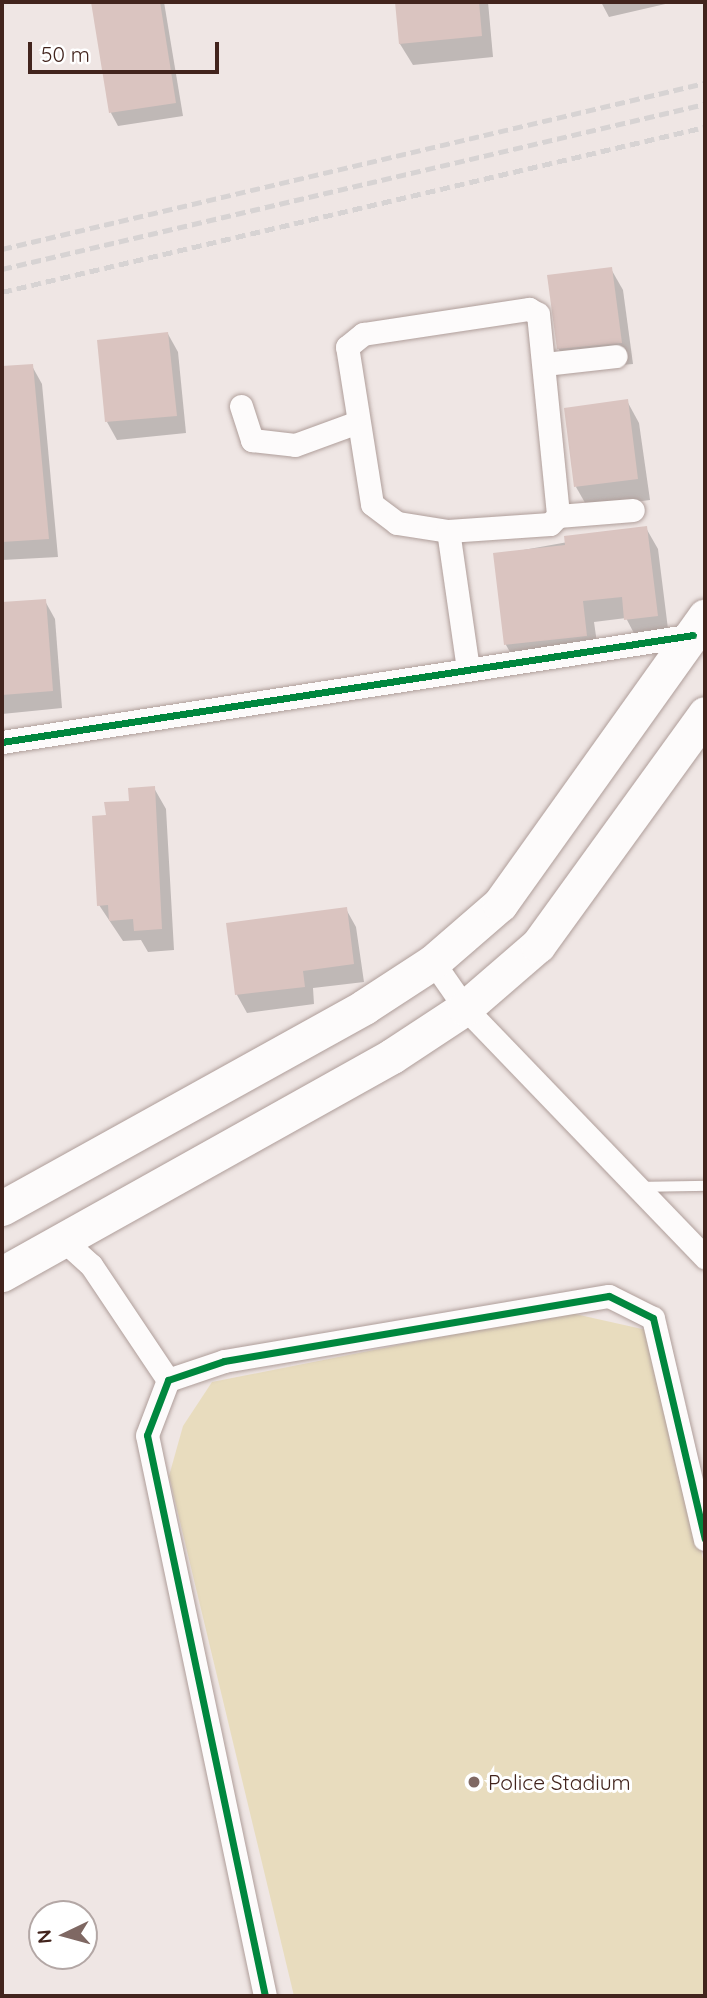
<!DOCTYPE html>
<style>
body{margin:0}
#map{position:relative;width:707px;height:1998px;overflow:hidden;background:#efe6e4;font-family:Quicksand,sans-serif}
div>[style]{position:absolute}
.green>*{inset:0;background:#e8dcbe}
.shadow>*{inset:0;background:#0003}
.building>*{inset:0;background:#dac4c0}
.roads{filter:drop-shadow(0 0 2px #af9e9a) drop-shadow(0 0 2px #af9e9a)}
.service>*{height:10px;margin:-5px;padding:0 5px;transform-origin:5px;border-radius:5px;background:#fdfbfb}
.minor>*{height:23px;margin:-11.5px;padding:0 11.5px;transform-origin:11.5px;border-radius:11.5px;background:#fdfbfb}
.primary>*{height:35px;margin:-17.5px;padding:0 17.5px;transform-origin:17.5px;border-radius:17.5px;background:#fdfbfb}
.rail>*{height:5px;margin-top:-2.5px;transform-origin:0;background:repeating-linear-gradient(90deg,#d7d3d3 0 10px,transparent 0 15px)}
.cycleway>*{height:7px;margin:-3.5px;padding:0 3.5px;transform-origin:3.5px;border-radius:3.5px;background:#00873e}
.dots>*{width:19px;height:19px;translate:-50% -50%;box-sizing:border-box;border:4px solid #fff;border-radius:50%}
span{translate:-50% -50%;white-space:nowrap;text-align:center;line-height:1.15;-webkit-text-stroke:6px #fff;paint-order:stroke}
.poi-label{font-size:21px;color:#42241d}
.left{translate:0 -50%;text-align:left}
.frame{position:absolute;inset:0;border:4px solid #42241d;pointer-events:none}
.north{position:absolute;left:28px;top:1900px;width:70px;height:70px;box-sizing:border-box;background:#fff;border:2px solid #b3a7a5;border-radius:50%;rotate:265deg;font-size:19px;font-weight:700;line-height:28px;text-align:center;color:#42241d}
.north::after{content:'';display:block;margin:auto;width:24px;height:32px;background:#7f6863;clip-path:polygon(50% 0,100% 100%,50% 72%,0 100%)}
.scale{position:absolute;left:28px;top:42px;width:191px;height:32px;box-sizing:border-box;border:4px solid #42241d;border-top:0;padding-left:9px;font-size:21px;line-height:24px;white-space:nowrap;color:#42241d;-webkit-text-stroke:5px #fff;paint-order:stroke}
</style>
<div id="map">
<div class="green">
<div style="clip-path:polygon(566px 1312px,651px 1331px,705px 1568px,705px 1996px,294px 1996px,169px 1476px,183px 1426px,212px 1382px)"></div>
</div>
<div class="shadow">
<div style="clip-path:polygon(93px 2px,164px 2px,183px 116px,118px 126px,111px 113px)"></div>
<div style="clip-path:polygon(396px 2px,488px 2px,493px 57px,413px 65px,400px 44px)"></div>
<div style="clip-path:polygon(601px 2px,674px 2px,609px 17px)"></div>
<div style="clip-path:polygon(611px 269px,623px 290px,633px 364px,571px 369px,558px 348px)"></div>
<div style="clip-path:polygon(168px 334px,178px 352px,186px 433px,117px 440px,107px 422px)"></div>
<div style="clip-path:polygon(32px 366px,42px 384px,58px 557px,2px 560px,2px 368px)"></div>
<div style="clip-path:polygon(627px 401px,639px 423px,650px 500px,588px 508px,576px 487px)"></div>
<div style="clip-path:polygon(646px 528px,658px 549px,669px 637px,638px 641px,626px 618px,594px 622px,599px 657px,518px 666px,506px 645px,495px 555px)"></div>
<div style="clip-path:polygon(45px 601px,55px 619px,62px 708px,2px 714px,2px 604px)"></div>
<div style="clip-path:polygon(154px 788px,166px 809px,174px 950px,148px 952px,141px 940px,123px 941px,99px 905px,107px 817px)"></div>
<div style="clip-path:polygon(346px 909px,356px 927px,364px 982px,313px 988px,314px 1004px,247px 1013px,237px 995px,228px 924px)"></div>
</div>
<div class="building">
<div style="clip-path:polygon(91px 2px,160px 2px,176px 103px,109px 113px)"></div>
<div style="clip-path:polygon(395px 2px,479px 2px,482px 36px,399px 44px)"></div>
<div style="clip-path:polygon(612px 267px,622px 343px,557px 349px,547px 275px)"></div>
<div style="clip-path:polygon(168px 332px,177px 416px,105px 422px,97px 340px)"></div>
<div style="clip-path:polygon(33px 364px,49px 539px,2px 542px,2px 366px)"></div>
<div style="clip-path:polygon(628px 399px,638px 479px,574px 487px,564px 408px)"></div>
<div style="clip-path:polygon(647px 526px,658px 616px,624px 620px,622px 597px,583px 601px,587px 636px,504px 645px,493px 553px,565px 545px,564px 536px)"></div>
<div style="clip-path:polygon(46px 599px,53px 691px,2px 695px,2px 602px)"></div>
<div style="clip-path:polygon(155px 786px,162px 929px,134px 931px,133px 919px,109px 921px,108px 905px,97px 906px,92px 816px,106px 815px,104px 802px,129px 801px,128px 788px)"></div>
<div style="clip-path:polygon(347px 907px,354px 964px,303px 971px,305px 987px,235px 995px,226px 923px)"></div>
</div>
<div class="roads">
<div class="service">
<div style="left:638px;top:1187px;width:67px;rotate:-0.9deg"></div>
</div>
<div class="minor">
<div style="left:545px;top:364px;width:71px;rotate:-6.4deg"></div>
<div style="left:241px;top:406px;width:36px;rotate:72deg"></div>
<div style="left:252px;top:440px;width:43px;rotate:6.6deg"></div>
<div style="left:295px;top:445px;width:64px;rotate:-20.1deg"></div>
<div style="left:448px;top:531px;width:52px;rotate:-171.1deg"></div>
<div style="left:397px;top:523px;width:31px;rotate:-143deg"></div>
<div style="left:372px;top:504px;width:159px;rotate:-99deg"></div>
<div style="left:347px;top:347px;width:21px;rotate:-39deg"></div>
<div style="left:363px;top:334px;width:168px;rotate:-8.6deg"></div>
<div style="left:529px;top:309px;width:10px;rotate:29deg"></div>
<div style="left:538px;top:314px;width:203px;rotate:84.3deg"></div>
<div style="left:468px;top:669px;width:139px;rotate:-98.2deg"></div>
<div style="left:448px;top:531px;width:102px;rotate:-3.9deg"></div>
<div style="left:550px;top:524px;width:11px;rotate:-45deg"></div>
<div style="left:558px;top:516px;width:75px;rotate:-4.6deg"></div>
<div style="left:2px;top:742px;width:699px;rotate:-8.8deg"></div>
<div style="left:433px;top:962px;width:56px;rotate:55.2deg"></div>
<div style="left:465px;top:1008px;width:346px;rotate:46.1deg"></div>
<div style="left:62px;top:1239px;width:39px;rotate:42deg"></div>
<div style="left:91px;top:1265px;width:138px;rotate:56.2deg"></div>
<div style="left:265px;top:1996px;width:573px;rotate:-101.88deg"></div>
<div style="left:147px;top:1435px;width:59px;rotate:-69.1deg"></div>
<div style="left:168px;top:1380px;width:59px;rotate:-18.7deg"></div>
<div style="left:224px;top:1361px;width:390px;rotate:-9.6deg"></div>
<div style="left:609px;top:1296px;width:49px;rotate:26.6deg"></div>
<div style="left:653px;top:1318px;width:227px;rotate:76.8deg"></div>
</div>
<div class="primary">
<div style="left:2px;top:1208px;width:414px;rotate:-29deg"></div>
<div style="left:364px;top:1007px;width:82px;rotate:-33.1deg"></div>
<div style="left:433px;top:962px;width:89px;rotate:-40.9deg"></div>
<div style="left:500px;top:904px;width:353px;rotate:-54.5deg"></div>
<div style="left:2px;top:1274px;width:447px;rotate:-29.2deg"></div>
<div style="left:392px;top:1056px;width:87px;rotate:-33.3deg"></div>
<div style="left:465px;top:1008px;width:96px;rotate:-40.8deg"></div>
<div style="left:538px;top:945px;width:285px;rotate:-54.1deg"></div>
</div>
</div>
<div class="rail">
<div style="left:2px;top:249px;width:722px;rotate:-13.29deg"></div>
<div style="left:2px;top:269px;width:722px;rotate:-13.21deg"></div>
<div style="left:2px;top:292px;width:722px;rotate:-13.21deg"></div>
</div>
<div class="cycleway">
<div style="left:2px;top:742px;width:699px;rotate:-8.8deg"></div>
<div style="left:265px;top:1996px;width:573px;rotate:-101.88deg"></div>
<div style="left:147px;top:1435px;width:59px;rotate:-69.1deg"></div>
<div style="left:168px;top:1380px;width:59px;rotate:-18.7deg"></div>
<div style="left:224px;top:1361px;width:390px;rotate:-9.6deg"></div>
<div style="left:609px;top:1296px;width:49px;rotate:26.6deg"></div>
<div style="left:653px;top:1318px;width:227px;rotate:76.8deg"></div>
</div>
<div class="dots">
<div style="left:474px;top:1782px;background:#7f6863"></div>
</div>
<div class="poi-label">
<span class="left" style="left:488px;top:1782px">Police Stadium</span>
</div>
<div class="frame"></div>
<div class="north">N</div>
<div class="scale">50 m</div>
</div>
